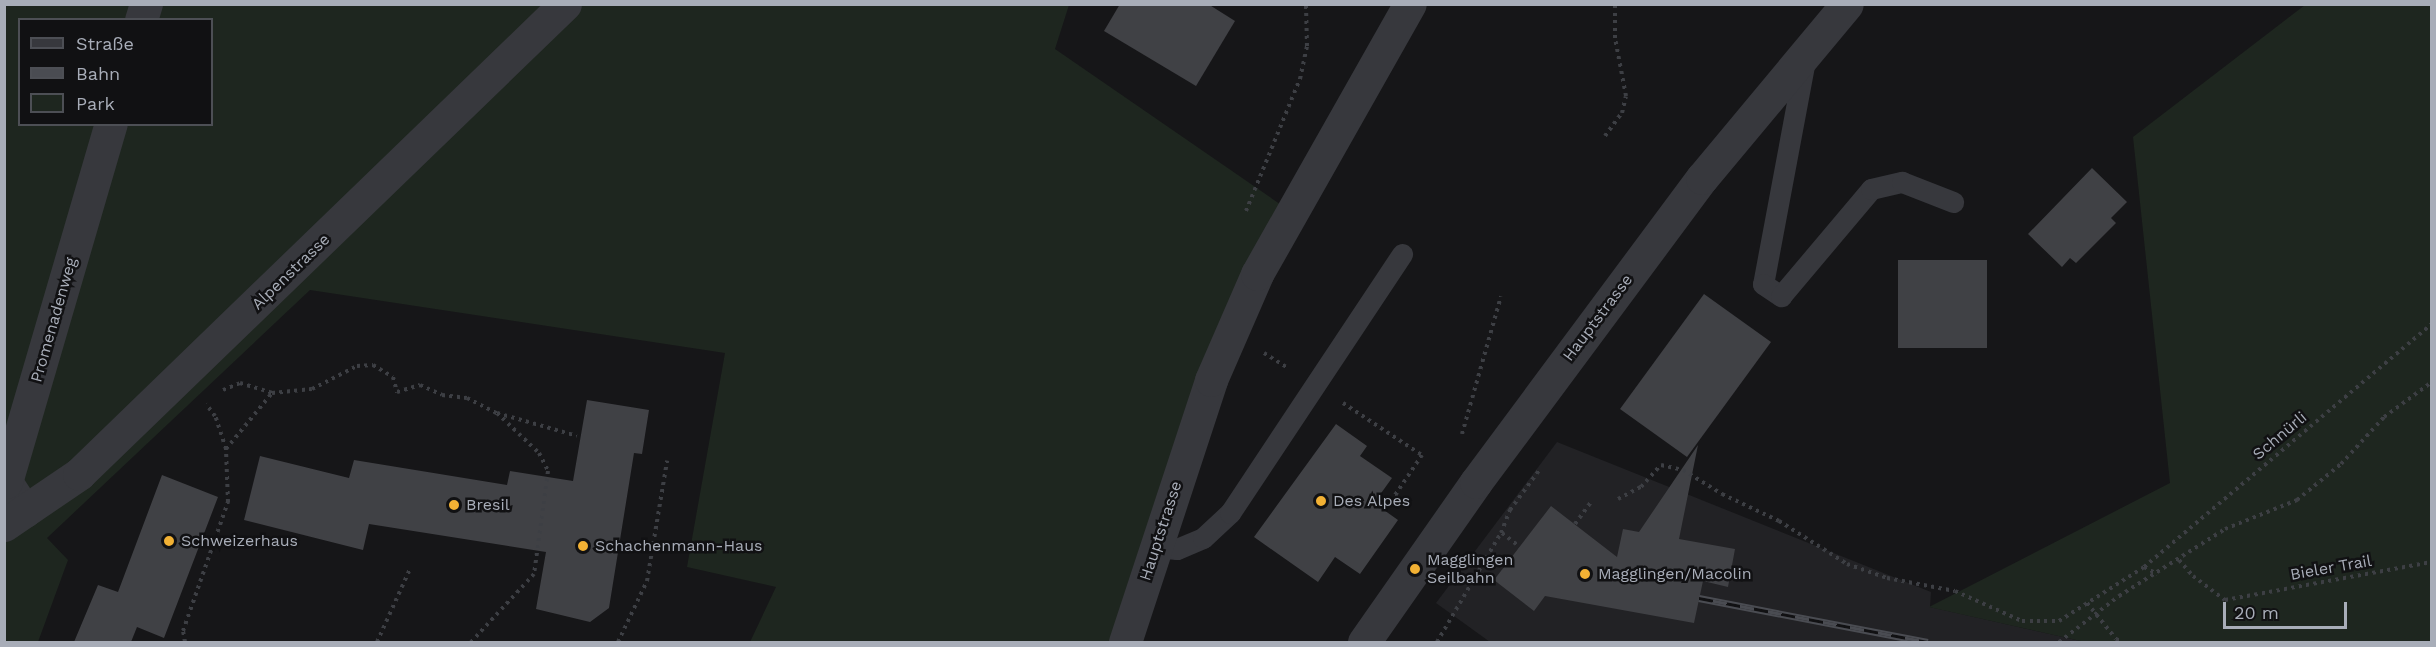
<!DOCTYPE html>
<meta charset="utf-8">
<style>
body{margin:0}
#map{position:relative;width:2436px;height:647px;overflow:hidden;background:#161618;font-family:"Work Sans",sans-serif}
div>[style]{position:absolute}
.built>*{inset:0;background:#222225}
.green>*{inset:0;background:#1e261f}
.building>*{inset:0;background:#404145}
.path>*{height:4px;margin-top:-2px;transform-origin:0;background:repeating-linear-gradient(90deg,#3d3f44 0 3px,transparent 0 7.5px)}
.lane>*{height:21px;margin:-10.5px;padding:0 10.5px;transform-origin:10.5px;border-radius:10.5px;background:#37383d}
.street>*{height:33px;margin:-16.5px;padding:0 16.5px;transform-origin:16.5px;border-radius:16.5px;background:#37383d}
.rail>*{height:7px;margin-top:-3.5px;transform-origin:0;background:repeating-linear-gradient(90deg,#111113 0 14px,#4a4c52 0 28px);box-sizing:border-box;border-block:2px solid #4a4c52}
.dots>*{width:16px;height:16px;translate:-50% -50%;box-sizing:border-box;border:3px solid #111113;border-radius:50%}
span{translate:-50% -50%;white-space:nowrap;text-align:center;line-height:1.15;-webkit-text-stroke:5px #111113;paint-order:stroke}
.street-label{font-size:16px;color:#a8adb8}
.poi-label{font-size:16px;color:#a8adb8}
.left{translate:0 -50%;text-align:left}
.frame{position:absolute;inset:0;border:6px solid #a8adb8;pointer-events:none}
.legend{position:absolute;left:18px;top:18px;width:195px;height:108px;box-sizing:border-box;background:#111113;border:2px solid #4d4f55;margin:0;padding:8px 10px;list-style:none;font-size:18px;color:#a8adb8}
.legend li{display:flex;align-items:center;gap:12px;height:30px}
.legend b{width:30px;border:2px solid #4d4f55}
.scale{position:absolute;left:2223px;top:602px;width:124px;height:27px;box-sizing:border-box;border:3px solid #a8adb8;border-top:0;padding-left:8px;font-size:18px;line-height:21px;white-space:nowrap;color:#a8adb8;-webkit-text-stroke:4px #111113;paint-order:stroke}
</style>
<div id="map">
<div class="built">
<div style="clip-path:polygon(1557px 442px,1931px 592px,1930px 607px,2085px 642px,1490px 642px,1436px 603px)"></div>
</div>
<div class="green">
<div style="clip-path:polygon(evenodd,4px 5px,1069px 5px,1055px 49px,1290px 211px,1125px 642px,750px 642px,776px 587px,687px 567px,725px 353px,310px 290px,47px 538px,68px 560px,38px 642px,5px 642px,4px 5px,20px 20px,212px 20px,212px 124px,20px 124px,20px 20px)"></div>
<div style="clip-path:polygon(2305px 5px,2431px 5px,2431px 642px,2085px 642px,1929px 607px,2170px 483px,2133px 137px)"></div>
</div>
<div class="building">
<div style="clip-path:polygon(1120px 4px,1208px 4px,1235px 21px,1196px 86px,1104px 31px)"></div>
<div style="clip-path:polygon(2092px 168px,2127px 202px,2111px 218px,2116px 223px,2076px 263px,2070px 258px,2062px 267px,2028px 234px)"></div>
<div style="clip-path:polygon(1898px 260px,1987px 260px,1987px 348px,1898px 348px)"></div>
<div style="clip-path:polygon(1704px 294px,1771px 342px,1687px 457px,1620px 409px)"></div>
<div style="clip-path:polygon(587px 400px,649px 410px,642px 454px,634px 453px,609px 608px,590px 622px,536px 609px,546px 552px,369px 524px,363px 550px,244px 520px,260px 456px,349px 478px,354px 460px,507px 485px,510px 471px,573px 481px)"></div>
<div style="clip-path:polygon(1336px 424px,1367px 446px,1360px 456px,1392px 478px,1374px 503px,1398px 520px,1360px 574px,1335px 557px,1318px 582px,1254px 537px)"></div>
<div style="clip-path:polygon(1698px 445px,1679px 539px,1735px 549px,1728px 587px,1703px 581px,1694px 623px,1545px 596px,1534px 611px,1494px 580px,1551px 506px,1617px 557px,1623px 529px,1639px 532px)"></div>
<div style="clip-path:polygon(162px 475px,218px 497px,164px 638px,137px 627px,131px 642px,74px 642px,98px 585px,118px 592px)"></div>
</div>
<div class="path">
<div style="left:1605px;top:136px;width:29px;rotate:-54deg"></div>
<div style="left:1622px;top:113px;width:17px;rotate:-77deg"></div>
<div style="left:1626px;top:96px;width:59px;rotate:-100.7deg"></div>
<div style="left:1615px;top:38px;width:34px;rotate:-90deg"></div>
<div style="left:1246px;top:211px;width:143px;rotate:-67.8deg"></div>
<div style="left:1300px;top:79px;width:34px;rotate:-78deg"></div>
<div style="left:1307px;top:46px;width:42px;rotate:-91.4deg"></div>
<div style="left:1264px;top:353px;width:28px;rotate:32deg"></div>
<div style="left:223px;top:390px;width:18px;rotate:-22deg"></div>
<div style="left:240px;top:383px;width:34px;rotate:17deg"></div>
<div style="left:272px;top:393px;width:40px;rotate:-5.7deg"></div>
<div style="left:312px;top:389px;width:51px;rotate:-27.1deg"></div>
<div style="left:357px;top:366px;width:16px;rotate:-4deg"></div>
<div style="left:373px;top:365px;width:23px;rotate:31deg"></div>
<div style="left:393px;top:377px;width:16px;rotate:75deg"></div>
<div style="left:397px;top:392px;width:24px;rotate:-17deg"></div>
<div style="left:420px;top:385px;width:24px;rotate:24deg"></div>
<div style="left:442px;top:395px;width:25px;rotate:7deg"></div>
<div style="left:467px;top:398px;width:34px;rotate:27deg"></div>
<div style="left:497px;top:413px;width:58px;rotate:43.6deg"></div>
<div style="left:539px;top:453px;width:20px;rotate:63deg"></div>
<div style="left:548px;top:471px;width:104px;rotate:97.7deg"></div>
<div style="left:534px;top:574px;width:93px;rotate:132.8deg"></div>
<div style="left:1343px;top:403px;width:95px;rotate:33.4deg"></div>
<div style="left:1422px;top:455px;width:48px;rotate:124deg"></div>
<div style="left:1395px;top:495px;width:20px;rotate:33deg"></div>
<div style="left:497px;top:413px;width:83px;rotate:16deg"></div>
<div style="left:1462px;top:434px;width:143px;rotate:-74.2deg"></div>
<div style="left:226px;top:449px;width:72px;rotate:-50.6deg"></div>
<div style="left:1618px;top:499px;width:26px;rotate:-28deg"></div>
<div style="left:1641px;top:487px;width:30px;rotate:-48deg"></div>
<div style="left:1661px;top:465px;width:23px;rotate:13deg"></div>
<div style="left:1683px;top:470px;width:46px;rotate:31.6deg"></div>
<div style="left:1722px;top:494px;width:63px;rotate:25.3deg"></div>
<div style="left:1779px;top:521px;width:80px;rotate:32.3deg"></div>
<div style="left:1847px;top:564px;width:42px;rotate:19.3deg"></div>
<div style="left:1887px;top:578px;width:69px;rotate:10.8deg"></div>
<div style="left:1955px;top:591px;width:73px;rotate:24.1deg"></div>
<div style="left:2022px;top:621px;width:37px"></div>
<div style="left:2059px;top:621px;width:101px;rotate:-32.4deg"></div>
<div style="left:2144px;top:567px;width:15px;rotate:28deg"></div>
<div style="left:1575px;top:524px;width:26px;rotate:-54deg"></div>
<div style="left:1502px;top:533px;width:23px;rotate:38deg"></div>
<div style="left:2179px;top:560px;width:21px;rotate:49deg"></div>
<div style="left:2193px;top:576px;width:40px;rotate:37deg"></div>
<div style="left:2225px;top:600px;width:210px;rotate:-10.4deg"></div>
<div style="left:2144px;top:567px;width:377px;rotate:-40.2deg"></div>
<div style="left:2087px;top:603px;width:46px;rotate:51.1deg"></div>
<div style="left:2116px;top:639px;width:8px;rotate:23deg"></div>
<div style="left:185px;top:642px;width:11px;rotate:-100deg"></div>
<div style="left:183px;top:631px;width:137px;rotate:-70.8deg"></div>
<div style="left:228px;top:502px;width:53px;rotate:-92.2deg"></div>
<div style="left:226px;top:449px;width:35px;rotate:-108deg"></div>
<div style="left:215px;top:416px;width:15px;rotate:-127deg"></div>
<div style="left:377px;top:642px;width:80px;rotate:-65.7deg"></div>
<div style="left:618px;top:642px;width:68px;rotate:-64.6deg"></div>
<div style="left:647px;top:581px;width:122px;rotate:-80.5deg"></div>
<div style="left:1437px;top:642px;width:126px;rotate:-59.6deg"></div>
<div style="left:1501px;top:533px;width:25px;rotate:-69deg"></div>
<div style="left:1510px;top:510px;width:51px;rotate:-53.8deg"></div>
<div style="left:2059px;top:642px;width:76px;rotate:-37.5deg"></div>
<div style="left:2119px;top:596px;width:125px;rotate:-32.3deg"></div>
<div style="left:2225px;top:529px;width:78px;rotate:-21.9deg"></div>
<div style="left:2297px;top:500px;width:57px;rotate:-39.3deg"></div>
<div style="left:2341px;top:464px;width:64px;rotate:-47.5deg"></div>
<div style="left:2384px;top:417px;width:59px;rotate:-36.1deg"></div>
</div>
<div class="lane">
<div style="left:1805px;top:60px;width:228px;rotate:100.6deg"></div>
<div style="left:1763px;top:284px;width:22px;rotate:34deg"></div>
<div style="left:1781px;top:296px;width:140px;rotate:-49.9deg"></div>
<div style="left:1871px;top:189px;width:32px;rotate:-13deg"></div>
<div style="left:1902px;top:182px;width:55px;rotate:21.4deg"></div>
<div style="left:1155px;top:547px;width:22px;rotate:5deg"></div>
<div style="left:1177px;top:549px;width:28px;rotate:-23deg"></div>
<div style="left:1203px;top:538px;width:37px;rotate:-43deg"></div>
<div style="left:1230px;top:513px;width:311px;rotate:-56.4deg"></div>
</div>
<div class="street">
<div style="left:141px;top:20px;width:17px;rotate:-73deg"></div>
<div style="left:25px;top:511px;width:35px;rotate:-123deg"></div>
<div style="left:6px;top:482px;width:373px;rotate:-73.7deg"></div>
<div style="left:4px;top:525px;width:91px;rotate:-34.2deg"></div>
<div style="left:79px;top:474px;width:676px;rotate:-44.04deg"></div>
<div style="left:1125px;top:642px;width:276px;rotate:-71.8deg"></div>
<div style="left:1211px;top:380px;width:116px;rotate:-66.5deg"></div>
<div style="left:1257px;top:274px;width:310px;rotate:-60.5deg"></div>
<div style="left:1364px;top:642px;width:195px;rotate:-55deg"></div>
<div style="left:1476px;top:482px;width:379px;rotate:-53.4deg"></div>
<div style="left:1702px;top:178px;width:226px;rotate:-50.2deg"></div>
</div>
<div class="rail">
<div style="left:1699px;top:598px;width:233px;rotate:10.9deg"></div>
</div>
<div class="dots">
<div style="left:1321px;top:501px;background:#f2b134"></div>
<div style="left:454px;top:505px;background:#f2b134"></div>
<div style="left:169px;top:541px;background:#f2b134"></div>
<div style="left:583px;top:546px;background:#f2b134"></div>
<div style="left:1415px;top:569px;background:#f2b134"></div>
<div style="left:1585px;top:574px;background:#f2b134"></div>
</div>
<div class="street-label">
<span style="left:291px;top:272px;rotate:-44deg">Alpenstrasse</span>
<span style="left:1598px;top:318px;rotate:-53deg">Hauptstrasse</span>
<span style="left:54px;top:320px;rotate:-74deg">Promenadenweg</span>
<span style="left:2280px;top:436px;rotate:-40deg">Schnürli</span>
<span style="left:1161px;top:531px;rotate:-72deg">Hauptstrasse</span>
<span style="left:2331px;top:568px;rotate:-10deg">Bieler Trail</span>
</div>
<div class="poi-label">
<span class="left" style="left:1333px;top:501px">Des Alpes</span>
<span class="left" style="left:466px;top:505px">Bresil</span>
<span class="left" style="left:181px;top:541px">Schweizerhaus</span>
<span class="left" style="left:595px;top:546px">Schachenmann-Haus</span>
<span class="left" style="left:1427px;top:569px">Magglingen<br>Seilbahn</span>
<span class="left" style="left:1598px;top:574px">Magglingen/Macolin</span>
</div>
<div class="frame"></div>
<ul class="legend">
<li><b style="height:8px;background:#37383d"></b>Straße</li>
<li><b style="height:8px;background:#4a4c52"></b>Bahn</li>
<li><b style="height:16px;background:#1e261f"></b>Park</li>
</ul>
<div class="scale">20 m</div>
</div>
